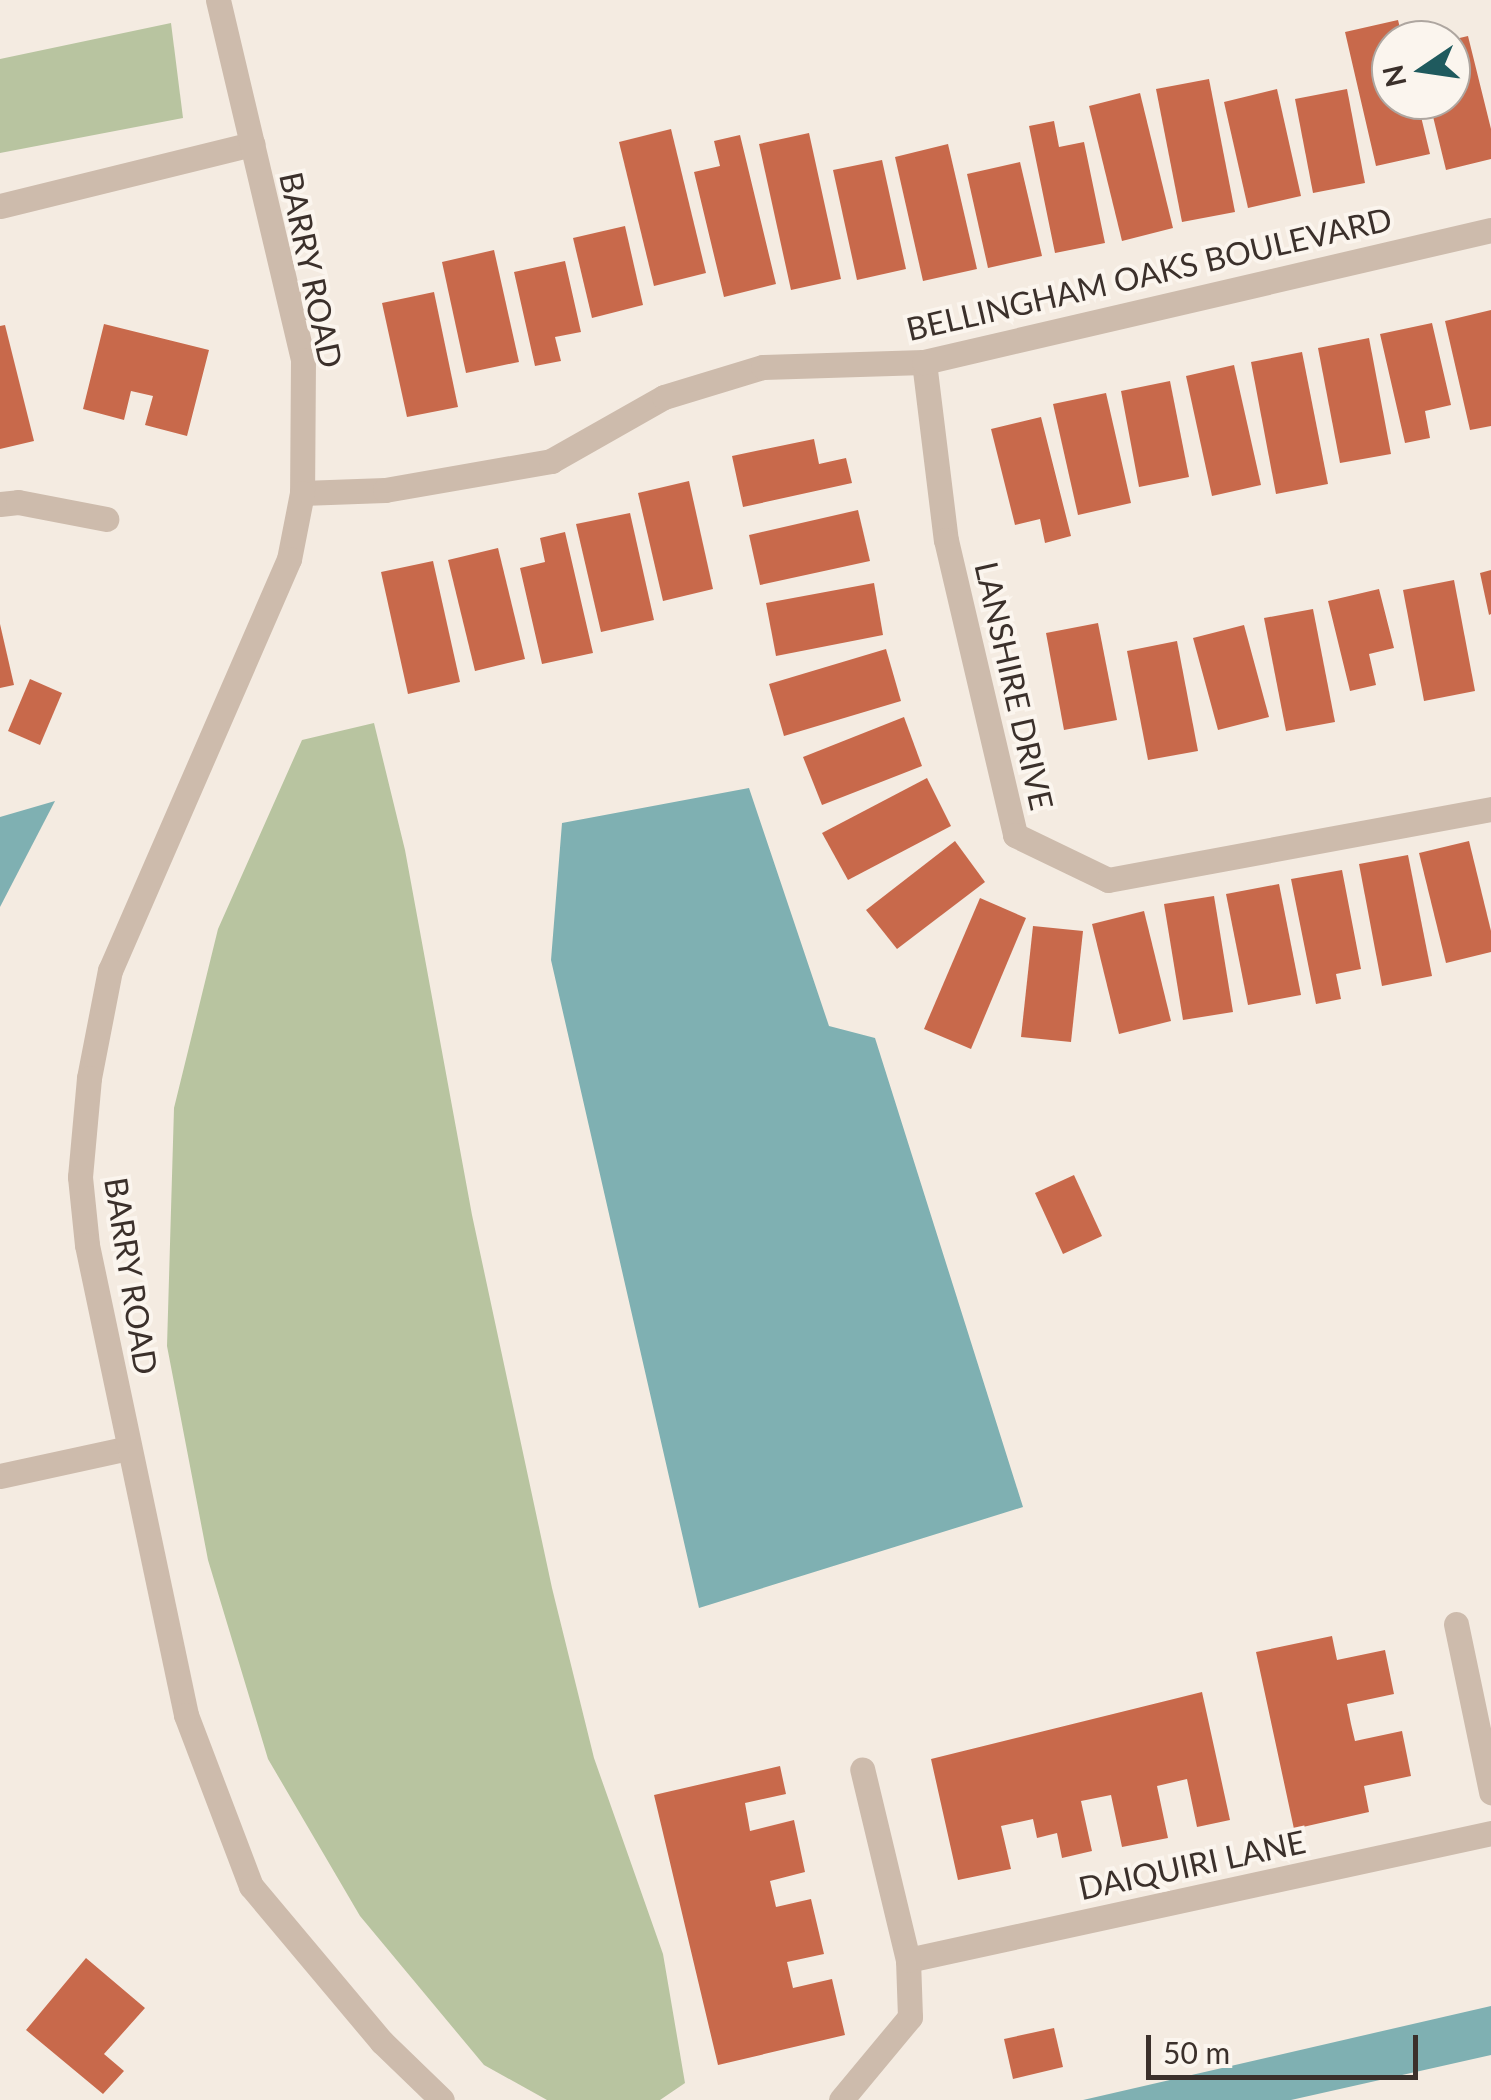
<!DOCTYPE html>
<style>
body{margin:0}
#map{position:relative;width:1491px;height:2100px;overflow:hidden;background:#f4ebe1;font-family:Lato,sans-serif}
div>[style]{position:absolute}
.green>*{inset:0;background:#b8c4a0}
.water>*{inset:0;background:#7fb0b2}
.building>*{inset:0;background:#c8694b}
.minor>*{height:25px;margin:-12.5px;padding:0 12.5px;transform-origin:12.5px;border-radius:12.5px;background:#cdbbac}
.tertiary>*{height:25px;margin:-12.5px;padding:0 12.5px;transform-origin:12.5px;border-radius:12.5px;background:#cdbbac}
span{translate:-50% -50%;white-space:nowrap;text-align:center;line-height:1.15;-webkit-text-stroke:8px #fbf5ee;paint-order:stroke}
.street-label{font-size:32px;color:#3b302b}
.north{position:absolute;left:1371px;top:20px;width:100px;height:100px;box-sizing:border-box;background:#fbf5ee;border:2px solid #aea6a0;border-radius:50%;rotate:257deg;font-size:28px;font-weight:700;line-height:40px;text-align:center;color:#3b302b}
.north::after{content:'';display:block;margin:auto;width:35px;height:45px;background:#1f5a5e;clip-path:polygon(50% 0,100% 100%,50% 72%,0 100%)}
.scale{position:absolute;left:1146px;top:2035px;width:272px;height:45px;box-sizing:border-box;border:5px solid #3b302b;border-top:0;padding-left:12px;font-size:30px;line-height:35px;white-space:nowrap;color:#3b302b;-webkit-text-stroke:8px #fbf5ee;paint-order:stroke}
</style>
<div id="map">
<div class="green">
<div style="clip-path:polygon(171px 23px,183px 118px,0 153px,0 59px)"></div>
<div style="clip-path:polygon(374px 723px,405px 850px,472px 1215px,552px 1588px,594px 1758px,663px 1954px,685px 2083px,660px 2100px,547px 2100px,484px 2065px,360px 1916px,268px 1759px,208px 1560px,167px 1346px,174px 1108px,218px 929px,302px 740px)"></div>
</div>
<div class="water">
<div style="clip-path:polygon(749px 788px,829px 1026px,875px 1038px,1023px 1507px,699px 1608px,551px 960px,562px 823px)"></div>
<div style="clip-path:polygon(55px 801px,0 907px,0 817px)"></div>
<div style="clip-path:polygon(1491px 2006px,1491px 2055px,1291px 2100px,1083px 2100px)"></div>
</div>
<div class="building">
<div style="clip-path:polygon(1398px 20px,1403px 40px,1391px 40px,1391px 100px,1417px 100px,1430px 154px,1376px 166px,1345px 32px)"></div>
<div style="clip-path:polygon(1468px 36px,1491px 129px,1491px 159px,1446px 170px,1429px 100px,1451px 100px,1451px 40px)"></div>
<div style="clip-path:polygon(1209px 79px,1235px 212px,1182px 222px,1156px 89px)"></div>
<div style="clip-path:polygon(1277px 89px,1301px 196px,1248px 208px,1224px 102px)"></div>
<div style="clip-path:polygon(1347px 89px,1365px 183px,1313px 193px,1295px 99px)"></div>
<div style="clip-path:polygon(1140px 93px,1173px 228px,1122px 241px,1089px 106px)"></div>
<div style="clip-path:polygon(1054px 121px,1059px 147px,1084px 142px,1105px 243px,1055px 253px,1029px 126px)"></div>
<div style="clip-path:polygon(671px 129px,706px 273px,654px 286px,619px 142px)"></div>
<div style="clip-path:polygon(809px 133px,841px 279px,791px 290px,759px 144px)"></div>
<div style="clip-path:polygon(740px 135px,776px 284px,724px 297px,694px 172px,720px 166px,714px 141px)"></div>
<div style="clip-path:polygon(948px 144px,977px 269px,923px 281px,895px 157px)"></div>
<div style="clip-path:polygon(882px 160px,906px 269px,857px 280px,833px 170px)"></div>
<div style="clip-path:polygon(1020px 162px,1042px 256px,988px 268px,967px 174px)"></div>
<div style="clip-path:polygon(625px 226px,643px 305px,592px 318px,573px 238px)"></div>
<div style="clip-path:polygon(494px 250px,519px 362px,466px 373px,442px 262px)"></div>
<div style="clip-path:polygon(565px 261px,581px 332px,555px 337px,561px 361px,535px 366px,514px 272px)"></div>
<div style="clip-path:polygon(434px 292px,458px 407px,407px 417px,382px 303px)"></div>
<div style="clip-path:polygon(1491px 310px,1491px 426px,1470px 430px,1445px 321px)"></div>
<div style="clip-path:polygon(1432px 323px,1451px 405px,1425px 411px,1430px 438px,1405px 443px,1380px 334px)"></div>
<div style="clip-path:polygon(104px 324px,209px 350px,187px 436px,145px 425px,153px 396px,131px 391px,124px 420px,83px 409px)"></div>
<div style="clip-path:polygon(5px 325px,34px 441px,0 449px,0 326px)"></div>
<div style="clip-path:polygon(1369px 338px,1391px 454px,1340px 463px,1318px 348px)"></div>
<div style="clip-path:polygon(1302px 352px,1328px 484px,1276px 494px,1251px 362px)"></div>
<div style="clip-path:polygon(1234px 365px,1261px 485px,1212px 496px,1186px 376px)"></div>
<div style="clip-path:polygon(1170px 381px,1189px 477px,1139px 487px,1121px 391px)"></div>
<div style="clip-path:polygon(1106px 393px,1131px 503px,1078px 515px,1053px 404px)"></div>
<div style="clip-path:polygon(1041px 417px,1071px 536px,1045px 543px,1040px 519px,1015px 525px,991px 429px)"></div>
<div style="clip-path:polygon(814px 439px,819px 464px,846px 458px,852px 483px,743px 507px,732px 456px)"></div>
<div style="clip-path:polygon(689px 481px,713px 589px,663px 601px,638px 493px)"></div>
<div style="clip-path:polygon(858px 510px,870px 561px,760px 585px,749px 535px)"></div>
<div style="clip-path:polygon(630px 513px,654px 620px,601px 632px,576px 524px)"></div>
<div style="clip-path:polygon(565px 532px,593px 653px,542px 664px,520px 568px,545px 562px,540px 538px)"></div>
<div style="clip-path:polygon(498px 548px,525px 659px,475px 671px,448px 560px)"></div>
<div style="clip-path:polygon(433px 561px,460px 682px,408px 694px,381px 572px)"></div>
<div style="clip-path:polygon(1491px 570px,1491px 614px,1489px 615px,1480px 573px)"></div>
<div style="clip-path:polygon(1454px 580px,1475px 691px,1424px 701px,1403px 590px)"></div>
<div style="clip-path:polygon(874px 583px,883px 635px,776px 656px,766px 603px)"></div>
<div style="clip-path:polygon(1379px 589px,1394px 648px,1369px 654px,1376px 685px,1350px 691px,1328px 601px)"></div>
<div style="clip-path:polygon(1313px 609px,1335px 722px,1286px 731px,1264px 618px)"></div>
<div style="clip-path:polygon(1098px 623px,1117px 720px,1064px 730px,1046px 633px)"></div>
<div style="clip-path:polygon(0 624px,14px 685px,0 688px)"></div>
<div style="clip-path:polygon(1244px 625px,1269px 717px,1218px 730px,1193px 638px)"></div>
<div style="clip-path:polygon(1177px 641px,1198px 751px,1148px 760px,1127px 651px)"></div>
<div style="clip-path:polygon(886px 649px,901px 701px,784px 736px,769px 684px)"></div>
<div style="clip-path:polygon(30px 679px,62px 693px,40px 745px,8px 731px)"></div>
<div style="clip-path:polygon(904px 717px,922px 766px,822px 805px,803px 757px)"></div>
<div style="clip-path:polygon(927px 778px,951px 826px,848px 880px,822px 833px)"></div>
<div style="clip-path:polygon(955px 841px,985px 882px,897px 949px,866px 910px)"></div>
<div style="clip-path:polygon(1469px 841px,1491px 931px,1491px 952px,1446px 963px,1419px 853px)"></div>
<div style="clip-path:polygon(1408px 855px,1432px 976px,1382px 986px,1359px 864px)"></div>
<div style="clip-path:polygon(1342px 870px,1361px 969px,1336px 974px,1341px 999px,1316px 1004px,1291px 879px)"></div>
<div style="clip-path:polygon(1279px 884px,1301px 995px,1248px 1005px,1226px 894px)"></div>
<div style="clip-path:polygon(1214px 896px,1233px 1012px,1183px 1020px,1164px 904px)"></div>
<div style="clip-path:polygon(980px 898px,1026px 918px,971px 1049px,924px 1029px)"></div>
<div style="clip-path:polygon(1144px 911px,1171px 1021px,1119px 1034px,1092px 924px)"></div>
<div style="clip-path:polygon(1033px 926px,1083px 931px,1071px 1042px,1021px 1037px)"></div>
<div style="clip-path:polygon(1074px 1175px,1102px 1236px,1063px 1254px,1035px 1193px)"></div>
<div style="clip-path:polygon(1332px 1636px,1337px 1660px,1385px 1650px,1394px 1694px,1347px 1704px,1351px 1724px,1355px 1741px,1402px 1731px,1411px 1776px,1364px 1786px,1369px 1812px,1294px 1829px,1256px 1652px)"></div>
<div style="clip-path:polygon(1202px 1692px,1230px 1820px,1197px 1827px,1187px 1779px,1157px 1786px,1168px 1838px,1122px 1847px,1111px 1795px,1081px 1801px,1092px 1851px,1062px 1858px,1057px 1833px,1037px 1838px,1033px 1819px,1001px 1826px,1011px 1869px,958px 1880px,931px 1759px)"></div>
<div style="clip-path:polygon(780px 1766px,786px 1794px,745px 1803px,750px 1831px,794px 1820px,805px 1872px,770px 1881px,776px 1907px,811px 1899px,824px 1954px,787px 1962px,793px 1988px,832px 1979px,845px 2035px,718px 2065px,654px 1795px)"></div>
<div style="clip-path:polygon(86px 1958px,145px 2008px,104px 2054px,124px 2071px,103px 2094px,26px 2030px)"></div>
<div style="clip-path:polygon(1054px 2028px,1063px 2067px,1013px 2079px,1004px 2039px)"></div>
</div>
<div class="minor">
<div style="left:0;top:206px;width:260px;rotate:-13.8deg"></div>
<div style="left:924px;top:362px;width:179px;rotate:83deg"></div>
<div style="left:946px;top:540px;width:303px;rotate:76.8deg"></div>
<div style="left:1015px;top:835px;width:103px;rotate:25.8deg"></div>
<div style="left:1108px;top:880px;width:390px;rotate:-10.5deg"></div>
<div style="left:302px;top:493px;width:83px;rotate:-2.1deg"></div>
<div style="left:385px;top:490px;width:169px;rotate:-9.9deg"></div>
<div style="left:551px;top:461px;width:130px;rotate:-29.5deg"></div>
<div style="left:664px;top:397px;width:103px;rotate:-16.9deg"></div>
<div style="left:763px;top:367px;width:161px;rotate:-1.8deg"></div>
<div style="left:924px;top:362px;width:582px;rotate:-13.11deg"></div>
<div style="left:0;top:504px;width:18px;rotate:-6deg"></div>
<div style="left:18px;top:502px;width:90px;rotate:10.9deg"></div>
<div style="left:0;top:1476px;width:131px;rotate:-12.3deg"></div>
<div style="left:1456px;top:1624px;width:172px;rotate:78.2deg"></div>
<div style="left:908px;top:1960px;width:597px;rotate:-12.29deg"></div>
<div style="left:841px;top:2100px;width:108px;rotate:-50.3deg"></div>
<div style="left:910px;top:2017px;width:57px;rotate:-92deg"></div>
<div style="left:908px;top:1960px;width:196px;rotate:-103.5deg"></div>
</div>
<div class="tertiary">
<div style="left:218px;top:0;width:370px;rotate:76.7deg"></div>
<div style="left:303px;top:360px;width:133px;rotate:90.4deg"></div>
<div style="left:302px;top:493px;width:67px;rotate:101.1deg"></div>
<div style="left:289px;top:559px;width:448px;rotate:113.5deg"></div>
<div style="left:110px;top:970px;width:110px;rotate:101deg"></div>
<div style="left:89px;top:1078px;width:99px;rotate:95.2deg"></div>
<div style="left:80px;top:1177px;width:68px;rotate:84.1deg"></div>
<div style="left:87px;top:1245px;width:480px;rotate:78.1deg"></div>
<div style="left:186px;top:1715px;width:183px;rotate:69.2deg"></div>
<div style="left:251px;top:1886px;width:204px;rotate:50deg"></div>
<div style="left:382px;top:2042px;width:83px;rotate:44deg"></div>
</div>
<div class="street-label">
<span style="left:311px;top:270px;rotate:78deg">BARRY ROAD</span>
<span style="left:1149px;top:274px;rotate:-13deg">BELLINGHAM OAKS BOULEVARD</span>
<span style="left:1014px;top:686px;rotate:77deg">LANSHIRE DRIVE</span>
<span style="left:131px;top:1276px;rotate:81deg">BARRY ROAD</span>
<span style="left:1192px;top:1865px;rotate:-12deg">DAIQUIRI LANE</span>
</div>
<div class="north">N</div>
<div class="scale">50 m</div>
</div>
